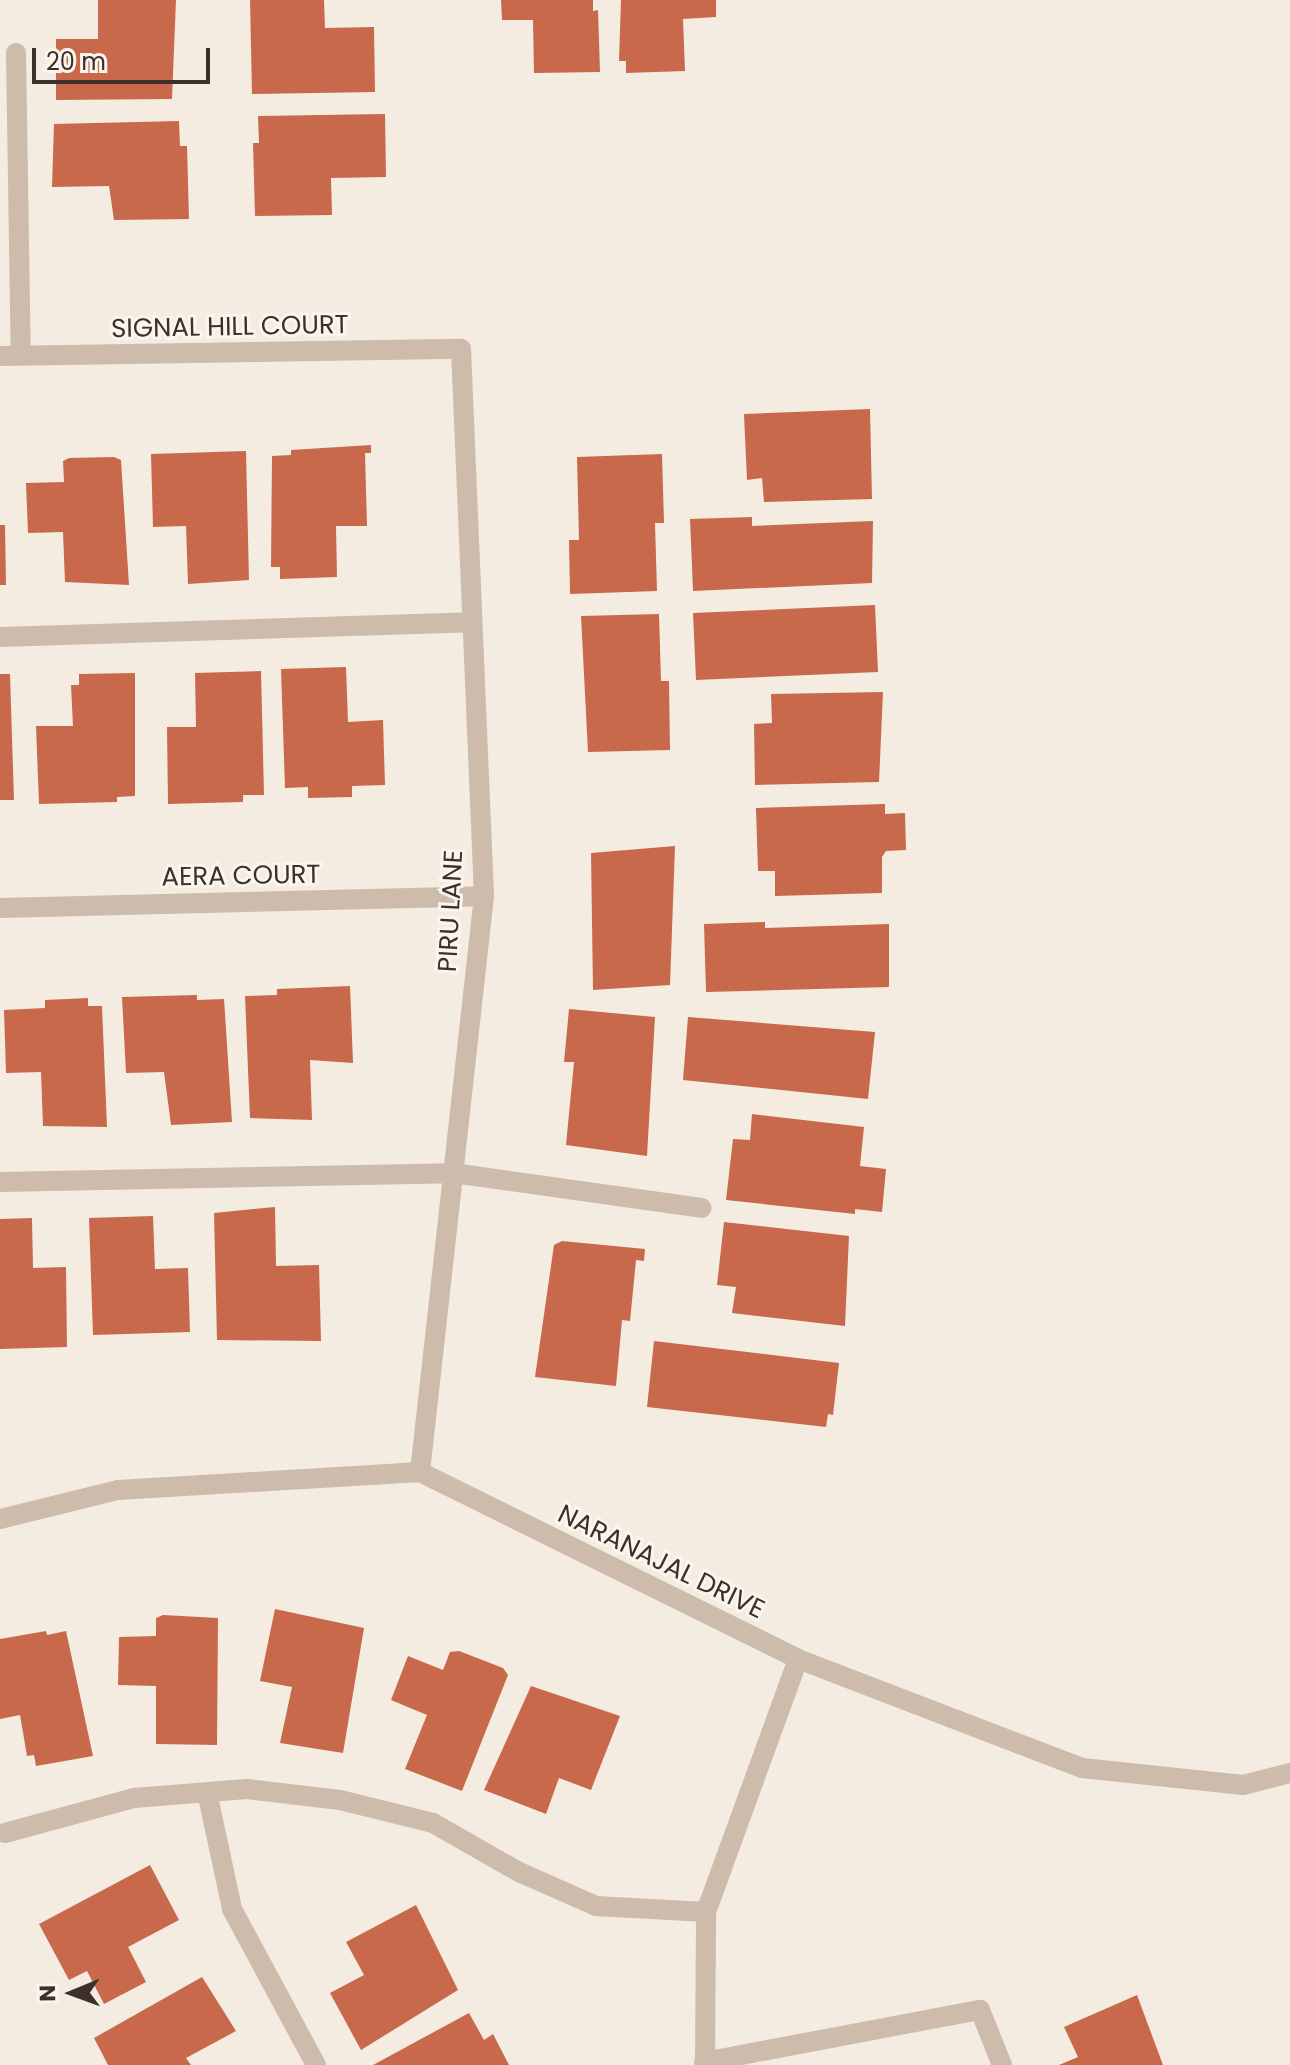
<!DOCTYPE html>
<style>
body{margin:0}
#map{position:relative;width:1290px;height:2065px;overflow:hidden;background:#f4ebe1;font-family:Poppins,sans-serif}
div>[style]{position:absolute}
.building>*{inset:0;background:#c8694b}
.service>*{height:20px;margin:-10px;padding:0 10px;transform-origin:10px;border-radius:10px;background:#cdbbac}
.minor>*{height:20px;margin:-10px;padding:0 10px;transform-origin:10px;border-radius:10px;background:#cdbbac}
span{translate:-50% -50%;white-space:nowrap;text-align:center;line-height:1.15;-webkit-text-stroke:6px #fbf5ee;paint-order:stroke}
.street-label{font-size:26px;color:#3b302b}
.north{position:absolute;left:32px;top:1953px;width:80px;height:80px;-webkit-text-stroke:6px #fbf5ee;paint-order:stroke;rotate:269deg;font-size:22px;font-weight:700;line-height:32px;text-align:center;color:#3b302b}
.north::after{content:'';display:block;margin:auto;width:28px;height:36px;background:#3b302b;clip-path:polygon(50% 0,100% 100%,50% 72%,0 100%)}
.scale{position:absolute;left:32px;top:48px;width:178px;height:36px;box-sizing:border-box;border:4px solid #3b302b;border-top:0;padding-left:10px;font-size:24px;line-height:28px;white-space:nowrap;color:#3b302b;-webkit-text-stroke:6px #fbf5ee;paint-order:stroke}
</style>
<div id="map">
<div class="building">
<div style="clip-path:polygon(98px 0,176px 0,172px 99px,56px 100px,56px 39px,98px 39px)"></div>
<div style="clip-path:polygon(250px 0,324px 0,325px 28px,374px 27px,375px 92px,252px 94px)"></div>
<div style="clip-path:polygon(501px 0,593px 0,593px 11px,598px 10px,600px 72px,534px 73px,533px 20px,502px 20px)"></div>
<div style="clip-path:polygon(621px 0,716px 0,716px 17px,683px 19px,685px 71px,626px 73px,626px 61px,619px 61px)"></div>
<div style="clip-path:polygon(385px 114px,386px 177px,331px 178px,332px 215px,255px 216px,253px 143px,259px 143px,258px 116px)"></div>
<div style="clip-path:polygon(179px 121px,180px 146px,187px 146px,189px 219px,114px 220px,109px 186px,52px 187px,54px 124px)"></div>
<div style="clip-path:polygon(870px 409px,872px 499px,764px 502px,762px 478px,747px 480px,744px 414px)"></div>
<div style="clip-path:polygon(371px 445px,371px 453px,365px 453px,367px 526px,336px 526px,337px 577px,280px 579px,280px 567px,271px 567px,272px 456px,291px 455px,291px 450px)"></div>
<div style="clip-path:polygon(246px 451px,249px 580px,188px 584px,186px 526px,153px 527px,151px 454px)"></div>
<div style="clip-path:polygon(662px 454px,664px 523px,655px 523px,657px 591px,570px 594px,569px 540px,579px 540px,577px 457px)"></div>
<div style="clip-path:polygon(114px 457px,121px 460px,129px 585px,65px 582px,63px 532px,28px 533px,26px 483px,64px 482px,63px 461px,69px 458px)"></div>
<div style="clip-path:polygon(752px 517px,752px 526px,873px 521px,872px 583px,693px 591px,690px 519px)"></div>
<div style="clip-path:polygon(0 525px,5px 525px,6px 585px,0 585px)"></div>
<div style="clip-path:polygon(875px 605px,878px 672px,696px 680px,693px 613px)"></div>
<div style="clip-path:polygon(659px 614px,661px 681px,669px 681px,670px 750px,588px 752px,581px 616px)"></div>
<div style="clip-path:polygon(346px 667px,348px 722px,383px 720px,385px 785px,352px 786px,352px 797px,308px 798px,308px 787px,285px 788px,281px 669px)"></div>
<div style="clip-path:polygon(261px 671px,264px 795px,243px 795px,243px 802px,168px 804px,167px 727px,196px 727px,195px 673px)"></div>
<div style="clip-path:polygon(135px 673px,135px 796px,117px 797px,117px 802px,39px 804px,36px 726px,73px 726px,71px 685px,79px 685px,79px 674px)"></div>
<div style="clip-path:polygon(0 674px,10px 674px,14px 800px,0 800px)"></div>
<div style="clip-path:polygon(883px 692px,879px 782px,755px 785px,754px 724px,772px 723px,771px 694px)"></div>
<div style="clip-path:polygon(885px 804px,885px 814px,905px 813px,906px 850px,886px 851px,882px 857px,882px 893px,775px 896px,775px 871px,758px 871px,756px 808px)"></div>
<div style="clip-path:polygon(675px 846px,670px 985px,593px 990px,591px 853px)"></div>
<div style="clip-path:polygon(765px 922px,765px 928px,889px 924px,889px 987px,706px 992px,704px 924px)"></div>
<div style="clip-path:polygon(350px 986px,353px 1063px,310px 1060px,312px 1120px,250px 1118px,245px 996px,277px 995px,277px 989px)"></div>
<div style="clip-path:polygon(197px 995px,197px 1000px,224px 999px,232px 1122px,171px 1125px,164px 1072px,126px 1073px,122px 997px)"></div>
<div style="clip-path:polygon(88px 998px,88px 1006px,102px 1006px,107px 1127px,43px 1126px,41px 1072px,6px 1073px,4px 1010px,45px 1008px,45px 1000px)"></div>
<div style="clip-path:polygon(569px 1009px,655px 1017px,647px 1156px,566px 1145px,574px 1062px,564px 1062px)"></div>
<div style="clip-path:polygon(688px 1017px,875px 1032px,868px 1099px,683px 1080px)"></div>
<div style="clip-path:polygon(752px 1114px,864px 1127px,860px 1166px,886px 1169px,882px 1212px,855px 1209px,855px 1214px,726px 1200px,733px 1139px,750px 1140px)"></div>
<div style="clip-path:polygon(275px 1207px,276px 1266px,319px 1265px,321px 1341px,217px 1340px,214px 1213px)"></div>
<div style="clip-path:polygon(153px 1216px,155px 1269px,188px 1268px,190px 1332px,93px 1335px,89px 1218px)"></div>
<div style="clip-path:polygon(32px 1218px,33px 1268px,66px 1267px,67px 1347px,0 1349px,0 1219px)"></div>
<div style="clip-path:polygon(724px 1222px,849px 1236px,845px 1326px,732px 1313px,736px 1287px,717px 1285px)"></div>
<div style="clip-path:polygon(562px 1241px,645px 1249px,644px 1261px,636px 1260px,630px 1321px,622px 1320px,616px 1386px,535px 1377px,554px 1245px)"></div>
<div style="clip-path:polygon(654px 1341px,839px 1363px,833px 1415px,828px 1414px,826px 1427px,647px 1407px)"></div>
<div style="clip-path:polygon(275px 1609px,364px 1628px,343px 1753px,280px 1743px,292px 1687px,260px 1681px)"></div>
<div style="clip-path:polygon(163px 1615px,218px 1618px,217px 1745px,156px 1744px,156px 1686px,118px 1685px,119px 1637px,156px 1636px,156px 1618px)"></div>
<div style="clip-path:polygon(46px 1631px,47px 1635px,66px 1631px,93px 1756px,36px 1766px,34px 1755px,27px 1756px,20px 1715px,0 1719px,0 1639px)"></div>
<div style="clip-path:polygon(459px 1651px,503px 1668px,508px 1675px,462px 1791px,405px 1769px,427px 1715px,391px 1700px,408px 1656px,443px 1670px,450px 1652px)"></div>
<div style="clip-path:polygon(531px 1686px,620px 1716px,591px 1790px,559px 1778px,546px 1814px,484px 1790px)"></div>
<div style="clip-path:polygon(150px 1865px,179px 1920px,128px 1947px,146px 1982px,104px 2004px,87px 1971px,69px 1980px,39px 1924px)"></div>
<div style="clip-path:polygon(416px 1905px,458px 1990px,361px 2050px,330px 1993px,364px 1975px,346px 1942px)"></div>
<div style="clip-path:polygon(202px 1977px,236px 2031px,186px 2058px,191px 2065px,108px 2065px,94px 2038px)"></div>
<div style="clip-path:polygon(1137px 1995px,1163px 2065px,1059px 2065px,1078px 2057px,1064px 2027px)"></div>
<div style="clip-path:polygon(469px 2013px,484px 2040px,493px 2034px,509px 2065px,373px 2065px)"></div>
</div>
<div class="service">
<div style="left:16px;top:53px;width:302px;rotate:89.1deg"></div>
<div style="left:0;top:637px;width:472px;rotate:-1.8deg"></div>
<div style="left:0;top:1182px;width:453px;rotate:-1.1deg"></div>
<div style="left:453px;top:1173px;width:251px;rotate:8deg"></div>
<div style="left:207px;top:1792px;width:120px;rotate:77.9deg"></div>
<div style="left:232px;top:1909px;width:177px;rotate:61.7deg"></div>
<div style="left:5px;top:1833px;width:134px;rotate:-15.2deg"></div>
<div style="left:134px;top:1798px;width:113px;rotate:-4.6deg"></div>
<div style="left:247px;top:1789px;width:94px;rotate:6.7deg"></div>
<div style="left:340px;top:1800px;width:96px;rotate:13.9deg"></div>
<div style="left:433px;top:1823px;width:99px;rotate:29.7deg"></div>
<div style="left:519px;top:1872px;width:84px;rotate:23.8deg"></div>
<div style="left:596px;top:1906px;width:110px;rotate:3.1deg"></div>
</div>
<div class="minor">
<div style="left:0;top:356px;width:461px;rotate:-0.9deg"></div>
<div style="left:461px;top:349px;width:547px;rotate:87.59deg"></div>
<div style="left:484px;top:896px;width:580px;rotate:96.34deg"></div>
<div style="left:0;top:908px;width:484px;rotate:-1.4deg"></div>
<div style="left:0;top:1519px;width:122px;rotate:-13.8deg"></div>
<div style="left:118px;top:1490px;width:303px;rotate:-3.4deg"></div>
<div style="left:420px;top:1472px;width:422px;rotate:26.3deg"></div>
<div style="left:798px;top:1659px;width:304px;rotate:21deg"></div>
<div style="left:1082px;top:1768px;width:162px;rotate:6deg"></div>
<div style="left:1243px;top:1785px;width:49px;rotate:-14.3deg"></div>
<div style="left:704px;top:2062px;width:281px;rotate:-10.7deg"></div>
<div style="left:980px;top:2010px;width:59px;rotate:68.2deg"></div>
<div style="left:705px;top:2065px;width:153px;rotate:-89.6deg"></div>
<div style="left:706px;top:1912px;width:269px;rotate:-70deg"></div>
</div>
<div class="street-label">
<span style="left:230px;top:327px;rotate:-1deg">SIGNAL HILL COURT</span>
<span style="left:241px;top:876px;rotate:-1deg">AERA COURT</span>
<span style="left:451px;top:911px;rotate:-87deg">PIRU LANE</span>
<span style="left:661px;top:1562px;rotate:26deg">NARANAJAL DRIVE</span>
</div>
<div class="north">N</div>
<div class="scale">20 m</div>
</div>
